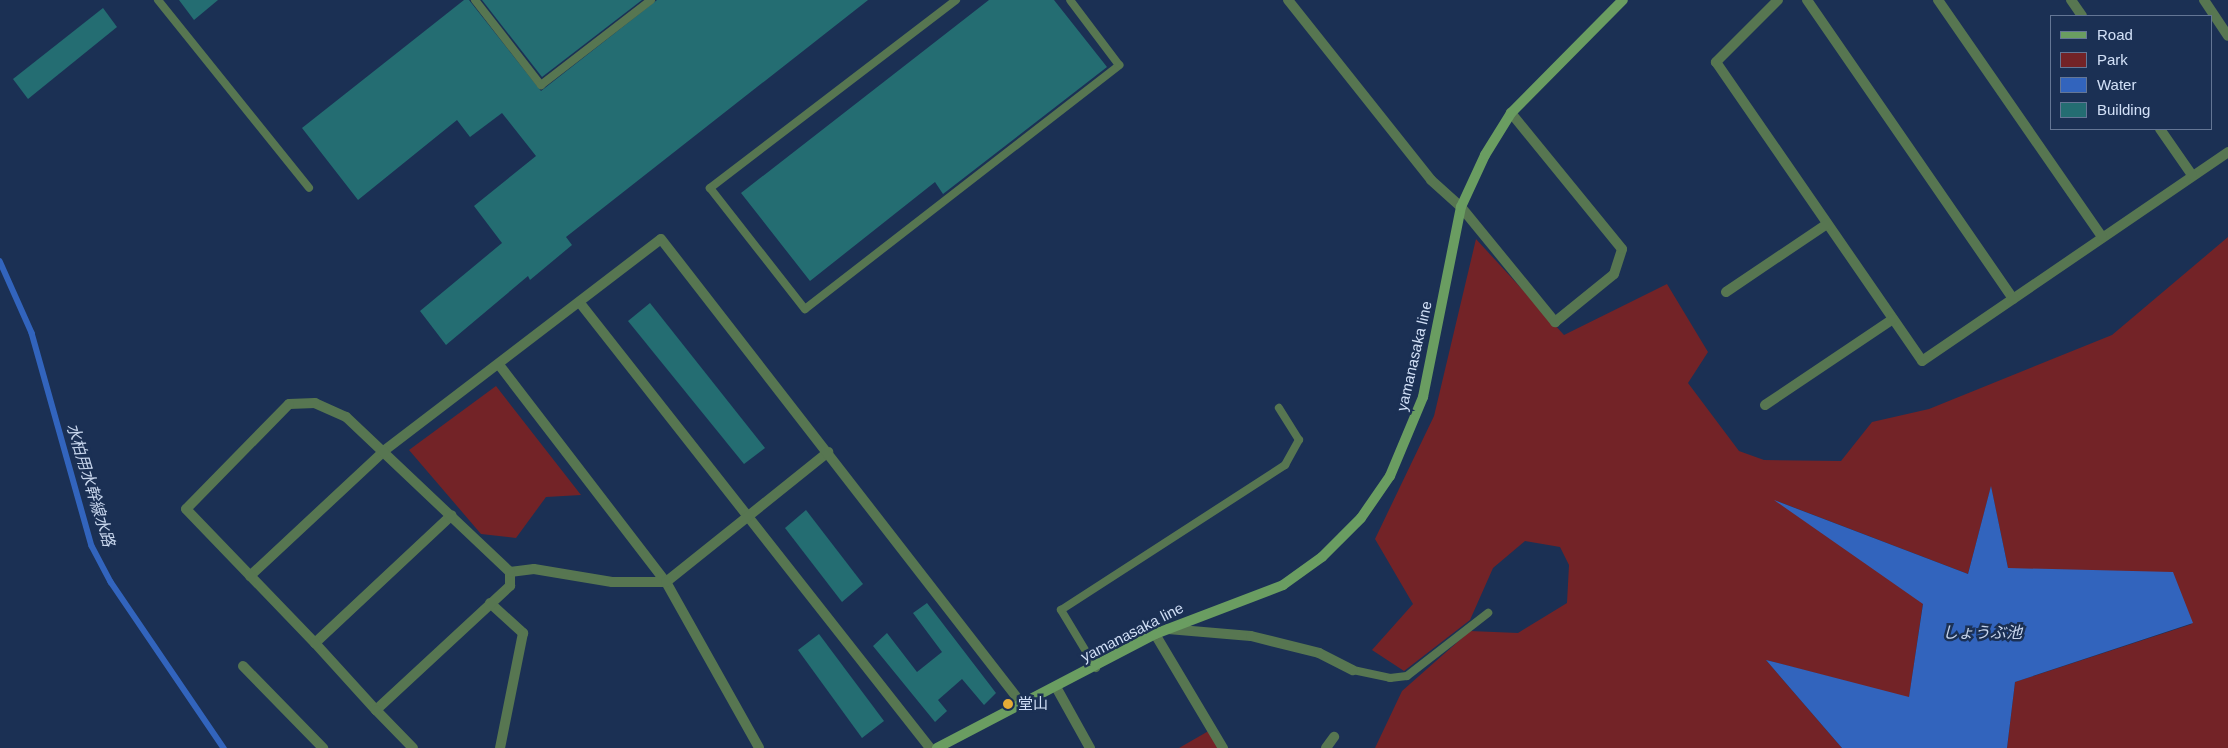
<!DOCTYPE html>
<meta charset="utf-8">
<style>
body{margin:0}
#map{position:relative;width:2228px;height:748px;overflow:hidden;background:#1b3054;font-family:Helvetica,"Noto Sans JP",sans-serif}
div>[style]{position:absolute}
.green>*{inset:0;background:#732327}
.water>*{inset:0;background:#3264bd}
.stream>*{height:5.5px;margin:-2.75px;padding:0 2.75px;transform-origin:2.75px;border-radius:2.75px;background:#3264bd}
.building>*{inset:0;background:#246d72}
.service>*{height:8px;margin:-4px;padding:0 4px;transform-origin:4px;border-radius:4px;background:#577651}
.minor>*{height:10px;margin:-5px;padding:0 5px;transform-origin:5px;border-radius:5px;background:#577651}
.tertiary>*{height:10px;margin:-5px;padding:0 5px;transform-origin:5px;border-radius:5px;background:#577651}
.secondary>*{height:10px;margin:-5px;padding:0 5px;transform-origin:5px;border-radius:5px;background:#6a9d61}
.dots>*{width:14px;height:14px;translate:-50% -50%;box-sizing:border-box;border:2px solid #1b3054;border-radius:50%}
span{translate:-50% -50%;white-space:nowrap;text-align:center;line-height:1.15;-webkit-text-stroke:5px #1b3054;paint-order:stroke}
.street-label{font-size:15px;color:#d2e0f7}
.poi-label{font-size:15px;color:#d2e0f7}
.left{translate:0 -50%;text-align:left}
.water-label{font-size:16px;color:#c7d5ec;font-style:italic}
.legend{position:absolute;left:2050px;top:15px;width:162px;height:115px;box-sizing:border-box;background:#1b3054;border:1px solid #647695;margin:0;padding:6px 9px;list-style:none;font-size:15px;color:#d2e0f7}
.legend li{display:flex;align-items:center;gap:10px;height:25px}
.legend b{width:25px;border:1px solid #647695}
</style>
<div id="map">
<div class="green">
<div style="clip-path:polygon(2228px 237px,2228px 748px,2007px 748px,2015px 682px,2192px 624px,2008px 568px,1991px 487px,1968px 574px,1777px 501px,1923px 603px,1909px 698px,1766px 660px,1842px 748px,1375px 748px,1402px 691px,1470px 631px,1518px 633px,1567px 603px,1569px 565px,1560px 547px,1525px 541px,1493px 568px,1470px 620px,1404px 671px,1372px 650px,1413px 604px,1375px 539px,1434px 416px,1476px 239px,1564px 335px,1667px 284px,1708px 352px,1688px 383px,1739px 451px,1764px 460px,1841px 461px,1872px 422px,1929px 409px,2112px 335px)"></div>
<div style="clip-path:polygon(496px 386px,581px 495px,546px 497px,516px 538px,481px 534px,409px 450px)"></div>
<div style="clip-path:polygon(1212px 729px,1223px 748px,1179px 748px)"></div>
</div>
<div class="water">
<div style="clip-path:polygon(1991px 486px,2008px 568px,2173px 572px,2193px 623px,2015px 682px,2007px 748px,1842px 748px,1766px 660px,1909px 697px,1923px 604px,1774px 500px,1968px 574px)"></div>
</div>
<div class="stream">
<div style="left:0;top:261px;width:79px;rotate:66deg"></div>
<div style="left:32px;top:333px;width:221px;rotate:74.3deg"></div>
<div style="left:92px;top:546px;width:41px;rotate:62.2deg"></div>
<div style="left:111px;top:582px;width:201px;rotate:55.8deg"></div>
</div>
<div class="building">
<div style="clip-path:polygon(179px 0,218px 0,194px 20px)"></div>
<div style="clip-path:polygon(464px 0,469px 0,541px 91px,657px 0,868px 0,566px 237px,572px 245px,530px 280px,528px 276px,446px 345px,420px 311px,502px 243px,474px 206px,536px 156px,502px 113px,470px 137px,457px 120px,358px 200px,302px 128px)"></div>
<div style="clip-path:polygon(482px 0,642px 0,542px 77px)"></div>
<div style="clip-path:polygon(989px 0,1054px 0,1107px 67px,943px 194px,935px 182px,810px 281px,741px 193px)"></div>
<div style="clip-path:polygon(103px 8px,117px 27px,28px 99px,13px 79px)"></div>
<div style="clip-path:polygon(650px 303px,765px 448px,744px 464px,628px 321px)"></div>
<div style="clip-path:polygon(806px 510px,863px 584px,842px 602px,785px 528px)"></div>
<div style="clip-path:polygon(927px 603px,996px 693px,984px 705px,962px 679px,938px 700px,947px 711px,935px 722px,873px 646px,887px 633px,917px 672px,942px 652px,913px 613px)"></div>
<div style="clip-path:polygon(819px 634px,884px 721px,862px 738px,798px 650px)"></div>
</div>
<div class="service">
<div style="left:158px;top:0;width:241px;rotate:51.2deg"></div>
<div style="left:475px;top:0;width:108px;rotate:52.2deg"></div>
<div style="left:541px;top:85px;width:139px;rotate:-37.7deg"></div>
<div style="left:956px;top:0;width:310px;rotate:142.6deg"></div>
<div style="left:710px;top:188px;width:154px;rotate:51.9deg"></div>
<div style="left:805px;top:309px;width:398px;rotate:-37.8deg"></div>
<div style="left:1119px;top:65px;width:81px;rotate:-127deg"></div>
<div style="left:1096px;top:668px;width:68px;rotate:-121.1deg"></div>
<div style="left:1061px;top:610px;width:267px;rotate:-32.9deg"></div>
<div style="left:1285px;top:465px;width:29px;rotate:-61deg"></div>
<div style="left:1299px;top:440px;width:38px;rotate:-122deg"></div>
<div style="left:1353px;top:670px;width:38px;rotate:12deg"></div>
<div style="left:1390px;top:678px;width:17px;rotate:-7deg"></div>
<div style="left:1407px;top:676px;width:103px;rotate:-37.9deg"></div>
</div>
<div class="minor">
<div style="left:1778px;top:0;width:88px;rotate:135deg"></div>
<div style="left:1716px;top:62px;width:363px;rotate:55.4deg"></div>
<div style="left:1922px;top:361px;width:371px;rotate:-34.3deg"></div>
<div style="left:1807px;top:0;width:363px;rotate:55.4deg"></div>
<div style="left:1938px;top:0;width:288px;rotate:55.3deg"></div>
<div style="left:2071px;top:0;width:19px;rotate:55deg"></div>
<div style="left:2204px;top:0;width:43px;rotate:56.3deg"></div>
<div style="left:2160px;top:129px;width:56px;rotate:55.2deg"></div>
<div style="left:1461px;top:207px;width:149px;rotate:50.7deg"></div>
<div style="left:1555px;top:322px;width:76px;rotate:-39.1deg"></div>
<div style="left:1614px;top:274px;width:26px;rotate:-72deg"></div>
<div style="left:1622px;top:249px;width:176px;rotate:-129.2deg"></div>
<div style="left:1726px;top:292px;width:122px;rotate:-34deg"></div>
<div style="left:580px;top:303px;width:566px;rotate:51.81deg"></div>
<div style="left:500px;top:366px;width:272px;rotate:52.5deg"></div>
<div style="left:666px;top:582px;width:190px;rotate:60.7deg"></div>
<div style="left:1765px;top:405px;width:154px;rotate:-33.9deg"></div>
<div style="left:510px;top:572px;width:24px;rotate:-7deg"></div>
<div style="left:534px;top:569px;width:79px;rotate:9.5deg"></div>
<div style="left:612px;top:582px;width:54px"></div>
<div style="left:666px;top:582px;width:208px;rotate:-38.7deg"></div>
<div style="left:250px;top:576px;width:185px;rotate:-43deg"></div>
<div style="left:385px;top:450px;width:347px;rotate:-37.4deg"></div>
<div style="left:661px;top:239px;width:589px;rotate:52.18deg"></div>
<div style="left:490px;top:603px;width:45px;rotate:42.3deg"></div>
<div style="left:523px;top:633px;width:117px;rotate:101.3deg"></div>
<div style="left:1168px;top:629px;width:83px;rotate:4.8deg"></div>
<div style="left:1251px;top:636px;width:70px;rotate:14deg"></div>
<div style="left:1319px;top:653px;width:38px;rotate:27deg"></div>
<div style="left:1155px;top:634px;width:133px;rotate:59.2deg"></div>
<div style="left:315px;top:643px;width:187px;rotate:-43.1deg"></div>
<div style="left:243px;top:666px;width:115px;rotate:45.7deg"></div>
<div style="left:1056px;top:687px;width:70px;rotate:60.9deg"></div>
<div style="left:376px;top:710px;width:183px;rotate:-42.8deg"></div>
<div style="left:510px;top:586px;width:14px;rotate:-90deg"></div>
<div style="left:510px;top:572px;width:226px;rotate:-136.6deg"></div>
<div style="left:346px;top:417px;width:34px;rotate:-156deg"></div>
<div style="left:315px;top:403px;width:26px;rotate:178deg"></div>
<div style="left:289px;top:404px;width:147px;rotate:134.4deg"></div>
<div style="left:186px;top:509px;width:186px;rotate:46.1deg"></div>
<div style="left:315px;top:643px;width:91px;rotate:47.7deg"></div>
<div style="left:376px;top:710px;width:53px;rotate:45.8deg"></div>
<div style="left:1326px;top:748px;width:14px;rotate:-54deg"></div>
</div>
<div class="tertiary">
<div style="left:1288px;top:0;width:230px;rotate:51.5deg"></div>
<div style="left:1431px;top:180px;width:40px;rotate:42deg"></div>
</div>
<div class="secondary">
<div style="left:937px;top:748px;width:246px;rotate:-27.6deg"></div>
<div style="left:1155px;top:634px;width:137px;rotate:-20.9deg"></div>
<div style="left:1283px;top:585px;width:48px;rotate:-35.7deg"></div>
<div style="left:1322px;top:557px;width:55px;rotate:-45deg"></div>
<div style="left:1361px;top:518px;width:51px;rotate:-55.4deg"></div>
<div style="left:1390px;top:476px;width:86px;rotate:-67.3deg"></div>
<div style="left:1423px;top:397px;width:194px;rotate:-78.7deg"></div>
<div style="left:1461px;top:207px;width:57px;rotate:-65.2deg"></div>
<div style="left:1485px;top:155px;width:49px;rotate:-58.2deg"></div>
<div style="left:1511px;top:113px;width:159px;rotate:-45.3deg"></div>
</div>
<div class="dots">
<div style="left:1008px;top:704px;background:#e6ac36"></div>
</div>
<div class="street-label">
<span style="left:1414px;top:356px;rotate:-77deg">yamanasaka line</span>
<span style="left:1132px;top:632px;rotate:-27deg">yamanasaka line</span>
</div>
<div class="poi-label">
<span class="left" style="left:1018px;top:704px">堂山</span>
</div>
<div class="water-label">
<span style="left:90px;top:485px;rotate:73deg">水柏用水幹線水路</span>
<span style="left:1982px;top:633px">しょうぶ池</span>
</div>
<ul class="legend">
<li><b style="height:6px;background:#6a9d61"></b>Road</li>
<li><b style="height:14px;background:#732327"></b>Park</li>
<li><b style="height:14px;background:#3264bd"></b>Water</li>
<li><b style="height:14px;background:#246d72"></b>Building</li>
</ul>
</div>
